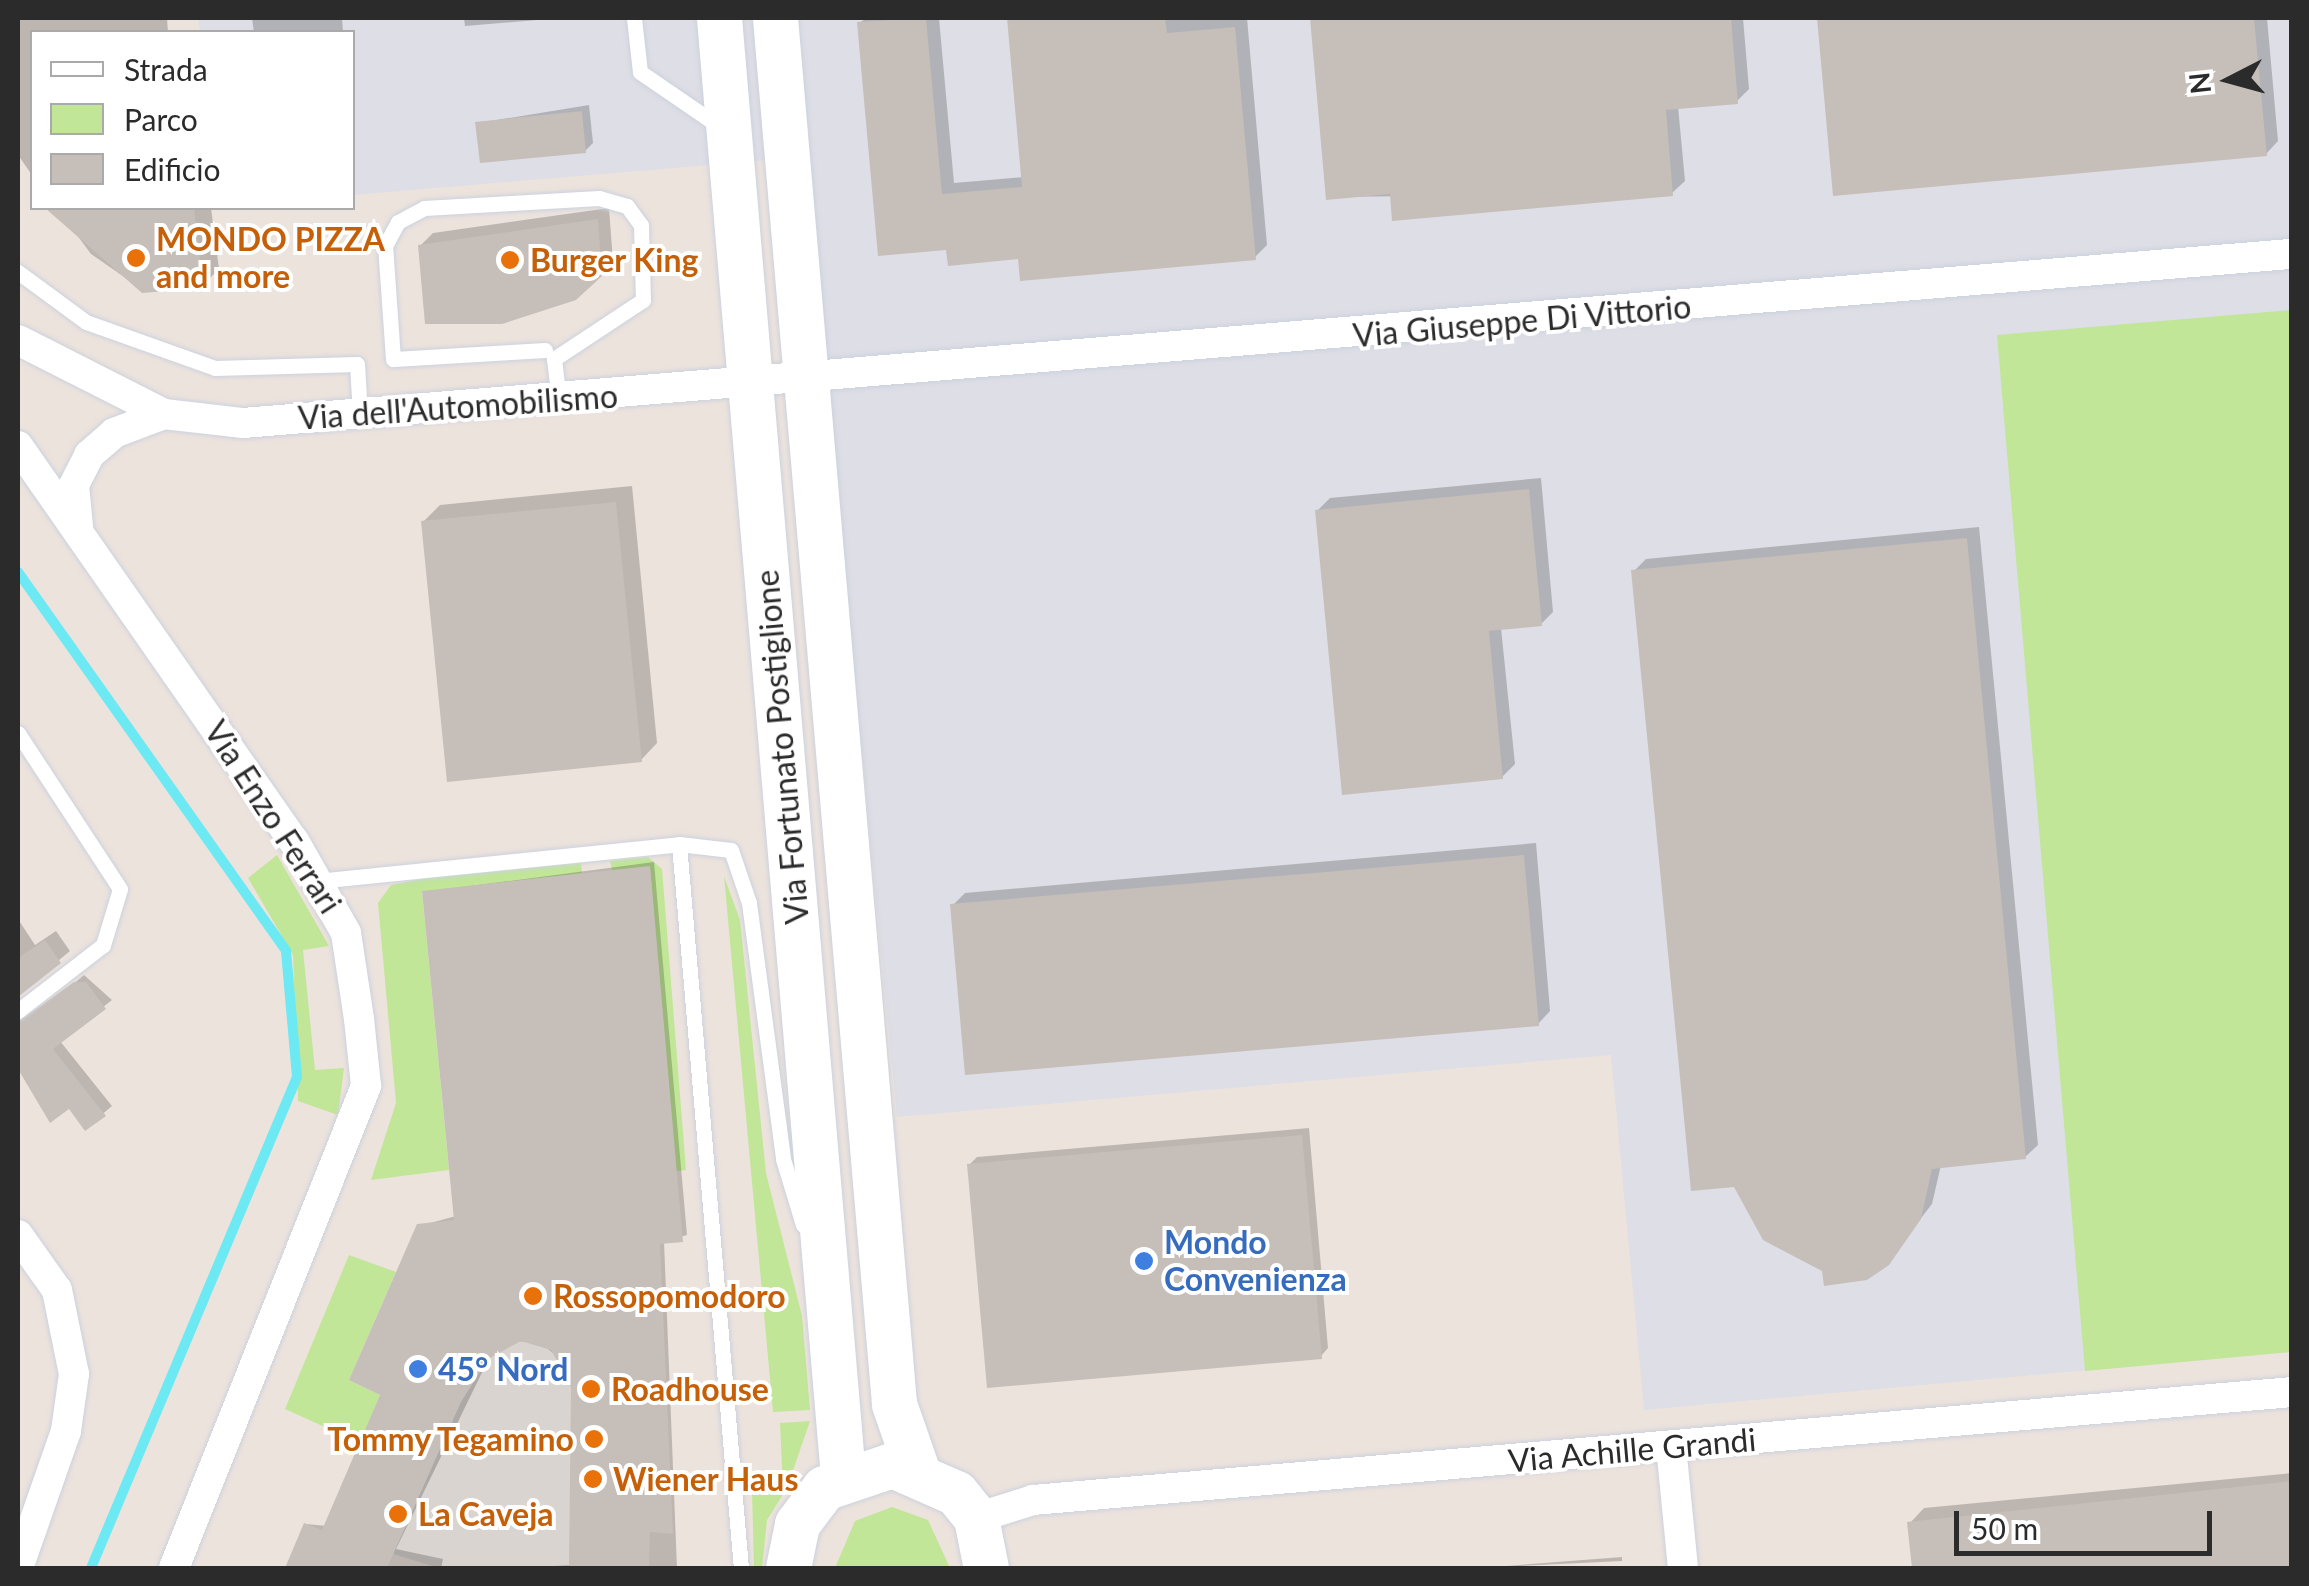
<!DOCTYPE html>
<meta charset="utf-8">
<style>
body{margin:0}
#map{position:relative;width:2309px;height:1586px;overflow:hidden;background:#ede3dd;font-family:Lato,sans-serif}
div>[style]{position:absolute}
.industrial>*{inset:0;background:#dedee6}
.green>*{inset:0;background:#c1e697}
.plaza>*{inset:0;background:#d9d4d0}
.shadow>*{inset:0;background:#0003}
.stream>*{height:10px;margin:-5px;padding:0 5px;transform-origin:5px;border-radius:5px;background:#6ce9f3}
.building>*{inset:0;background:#c6beb8}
.roads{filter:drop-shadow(0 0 2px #cbd2dd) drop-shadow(0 0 2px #cbd2dd)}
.lane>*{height:15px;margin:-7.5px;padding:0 7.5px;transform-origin:7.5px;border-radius:7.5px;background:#fff}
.street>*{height:30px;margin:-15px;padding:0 15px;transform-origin:15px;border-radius:15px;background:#fff}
.secondary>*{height:45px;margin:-22.5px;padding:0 22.5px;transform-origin:22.5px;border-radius:22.5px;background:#fff}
.dots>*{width:28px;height:28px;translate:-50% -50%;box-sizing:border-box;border:5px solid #fff;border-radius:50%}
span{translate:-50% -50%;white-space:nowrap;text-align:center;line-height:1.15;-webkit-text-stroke:8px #fff;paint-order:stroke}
.food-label{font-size:32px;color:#c56008;font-weight:700}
.left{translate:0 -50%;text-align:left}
.right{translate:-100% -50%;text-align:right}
.street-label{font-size:32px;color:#2b2b2b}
.shop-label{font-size:32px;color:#366cbe;font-weight:700}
.frame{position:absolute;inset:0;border:20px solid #2b2b2b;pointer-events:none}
.legend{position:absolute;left:30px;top:30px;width:325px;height:180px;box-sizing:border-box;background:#fff;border:2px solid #aaa;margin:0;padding:12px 18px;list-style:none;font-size:30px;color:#2b2b2b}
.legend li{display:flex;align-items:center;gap:20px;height:50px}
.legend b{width:50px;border:2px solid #aaa}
.north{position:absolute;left:2179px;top:30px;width:100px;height:100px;-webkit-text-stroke:8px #fff;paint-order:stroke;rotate:264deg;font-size:28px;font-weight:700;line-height:40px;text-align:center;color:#2b2b2b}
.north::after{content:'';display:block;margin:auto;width:35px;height:45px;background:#2b2b2b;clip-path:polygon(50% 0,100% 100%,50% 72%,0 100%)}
.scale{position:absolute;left:1954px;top:1511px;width:258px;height:45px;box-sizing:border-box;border:5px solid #2b2b2b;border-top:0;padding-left:12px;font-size:30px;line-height:35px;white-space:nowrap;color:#2b2b2b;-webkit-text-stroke:8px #fff;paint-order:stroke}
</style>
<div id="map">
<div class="industrial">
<div style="clip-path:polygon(198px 18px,2291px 18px,2291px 1352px,1644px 1410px,1611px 1055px,897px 1117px,805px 157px,353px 195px,352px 32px,200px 32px)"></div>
</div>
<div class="green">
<div style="clip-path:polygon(2291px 310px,2291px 1352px,2085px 1371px,1997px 335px)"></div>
<div style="clip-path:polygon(277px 855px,329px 946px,303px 950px,315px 1070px,344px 1068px,338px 1115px,298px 1101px,293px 955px,248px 878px)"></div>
<div style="clip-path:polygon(648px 857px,662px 869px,686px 1170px,676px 1171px,650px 867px,612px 870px,610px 861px)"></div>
<div style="clip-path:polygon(581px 863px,582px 873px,422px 892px,449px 1170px,371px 1180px,396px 1103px,378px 903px,391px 885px,421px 879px)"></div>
<div style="clip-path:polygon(724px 876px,740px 920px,766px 1173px,802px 1316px,810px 1410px,773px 1412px)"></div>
<div style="clip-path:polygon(349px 1255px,396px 1272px,349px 1380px,380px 1395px,360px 1443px,285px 1409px)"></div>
<div style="clip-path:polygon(810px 1421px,787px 1488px,767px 1520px,762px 1568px,754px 1568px,752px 1493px,783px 1488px,780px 1423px)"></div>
<div style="clip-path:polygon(892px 1507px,928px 1520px,950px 1568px,835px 1568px,855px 1521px)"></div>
</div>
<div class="plaza">
<div style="clip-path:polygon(521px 1331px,570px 1358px,601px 1568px,439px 1568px,393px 1554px,479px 1351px)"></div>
</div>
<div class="shadow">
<div style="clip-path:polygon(18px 18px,167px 18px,168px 32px,32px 32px,32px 175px,18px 155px)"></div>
<div style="clip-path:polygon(252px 18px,342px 18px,343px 32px,254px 32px)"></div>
<div style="clip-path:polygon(464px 18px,561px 18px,465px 26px)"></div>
<div style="clip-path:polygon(866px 18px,939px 18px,954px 183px,1024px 177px,1009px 18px,1247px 18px,1267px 245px,1255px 257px,1020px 257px,948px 247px,860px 23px)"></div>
<div style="clip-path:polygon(1313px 18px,1743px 18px,1749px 89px,1737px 101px,1678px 106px,1685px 181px,1672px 193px,1329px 197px)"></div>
<div style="clip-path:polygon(1819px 18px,2267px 18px,2278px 141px,2266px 154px,1836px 194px)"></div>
<div style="clip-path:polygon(589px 105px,593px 143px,585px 151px,478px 123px)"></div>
<div style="clip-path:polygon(57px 208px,211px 208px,219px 269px,202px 286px,143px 290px,91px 254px)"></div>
<div style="clip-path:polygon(609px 208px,613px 261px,575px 298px,420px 246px,433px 233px)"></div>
<div style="clip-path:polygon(1541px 478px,1553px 612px,1541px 624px,1501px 628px,1515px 764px,1502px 777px,1318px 510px,1330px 498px)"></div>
<div style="clip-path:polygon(632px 486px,657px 743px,641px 760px,423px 522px,440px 505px)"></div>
<div style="clip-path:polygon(1979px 527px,2038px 1145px,2025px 1157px,1941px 1165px,1932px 1204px,1890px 1258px,1634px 571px,1646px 559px)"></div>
<div style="clip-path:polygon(1536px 843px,1550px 1011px,1538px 1024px,953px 905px,965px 893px)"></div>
<div style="clip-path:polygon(654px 862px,687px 1235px,664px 1241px,677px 1568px,515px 1568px,572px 1565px,577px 1417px,566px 1363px,539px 1342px,509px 1341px,491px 1354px,396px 1549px,443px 1559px,441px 1568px,288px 1568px,306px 1524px,327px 1526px,383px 1394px,419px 1226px,456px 1216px,425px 892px)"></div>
<div style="clip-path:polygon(18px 919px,35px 945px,56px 931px,70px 951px,18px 994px)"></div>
<div style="clip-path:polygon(84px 975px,112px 1000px,60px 1041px,112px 1106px,86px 1128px,70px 1106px,51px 1120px,18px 1068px,18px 1031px)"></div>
<div style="clip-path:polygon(1309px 1128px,1328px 1348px,1321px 1356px,969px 1165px,977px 1157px)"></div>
<div style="clip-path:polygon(2292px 1473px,2292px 1568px,1914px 1568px,1910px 1523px,1924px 1508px)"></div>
<div style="clip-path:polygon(1622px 1557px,1622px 1561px,1479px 1568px)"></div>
<div style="clip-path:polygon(1623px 1566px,1623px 1568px,1587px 1568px)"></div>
</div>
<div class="stream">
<div style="left:18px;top:572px;width:464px;rotate:54.7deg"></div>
<div style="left:286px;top:951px;width:126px;rotate:85deg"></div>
<div style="left:297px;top:1077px;width:532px;rotate:112.76deg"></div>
</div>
<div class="building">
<div style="clip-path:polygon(926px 18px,942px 194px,1022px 187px,1007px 18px,1165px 18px,1167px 33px,1235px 27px,1256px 260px,1020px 281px,1018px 259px,948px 266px,946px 250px,878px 256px,857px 22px)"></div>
<div style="clip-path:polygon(1310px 18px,1731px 18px,1738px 104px,1666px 110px,1673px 196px,1392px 221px,1390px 194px,1326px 200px)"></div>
<div style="clip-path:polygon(1817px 18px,2254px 18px,2267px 156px,1833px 196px)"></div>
<div style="clip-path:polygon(582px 111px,586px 153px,480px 163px,475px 122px)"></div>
<div style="clip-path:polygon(45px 208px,194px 208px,203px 288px,142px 293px)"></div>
<div style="clip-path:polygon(598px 219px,602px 276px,576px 300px,502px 324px,425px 324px,418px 245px)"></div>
<div style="clip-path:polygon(1529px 489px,1542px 626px,1489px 631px,1503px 779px,1342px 795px,1315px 510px)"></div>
<div style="clip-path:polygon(616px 502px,642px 762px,447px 782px,421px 521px)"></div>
<div style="clip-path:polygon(1967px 538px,2026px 1159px,1932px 1169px,1921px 1219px,1889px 1265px,1867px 1280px,1824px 1286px,1822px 1271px,1763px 1240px,1734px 1187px,1691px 1191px,1631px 570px)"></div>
<div style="clip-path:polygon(1524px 855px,1539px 1026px,965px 1075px,950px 904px)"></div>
<div style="clip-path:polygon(650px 866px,683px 1242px,660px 1244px,673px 1534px,650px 1532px,649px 1568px,569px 1568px,571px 1386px,551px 1350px,521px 1341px,488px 1359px,461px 1402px,387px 1568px,285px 1568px,304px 1523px,322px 1530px,380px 1395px,349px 1380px,417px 1224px,454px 1220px,422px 891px)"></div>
<div style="clip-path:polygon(45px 940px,61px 963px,18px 997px,18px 958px)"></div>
<div style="clip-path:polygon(74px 982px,86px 982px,106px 1009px,53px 1049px,106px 1116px,85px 1131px,69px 1109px,50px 1123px,18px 1069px,18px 1022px)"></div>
<div style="clip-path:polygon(1302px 1135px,1322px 1359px,987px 1388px,967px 1164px)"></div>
<div style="clip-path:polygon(2292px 1481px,2292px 1568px,1912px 1568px,1907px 1522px)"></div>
</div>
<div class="roads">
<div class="lane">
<div style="left:634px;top:18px;width:54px;rotate:83.7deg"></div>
<div style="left:640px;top:72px;width:96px;rotate:34.4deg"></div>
<div style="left:18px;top:272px;width:84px;rotate:36.3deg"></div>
<div style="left:86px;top:322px;width:137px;rotate:19.6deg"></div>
<div style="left:215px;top:368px;width:142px;rotate:-1.6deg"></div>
<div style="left:357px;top:364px;width:51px;rotate:86.6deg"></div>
<div style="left:545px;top:350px;width:152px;rotate:176.6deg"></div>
<div style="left:393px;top:359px;width:113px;rotate:-94deg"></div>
<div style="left:385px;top:246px;width:27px;rotate:-62deg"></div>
<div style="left:398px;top:222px;width:30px;rotate:-28deg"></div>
<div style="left:424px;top:208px;width:175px;rotate:-3.3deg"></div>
<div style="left:599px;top:198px;width:29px;rotate:16deg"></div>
<div style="left:627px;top:206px;width:24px;rotate:54deg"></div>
<div style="left:641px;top:225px;width:75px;rotate:88.5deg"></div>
<div style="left:643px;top:300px;width:107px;rotate:146.5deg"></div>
<div style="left:554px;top:359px;width:38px;rotate:83deg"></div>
<div style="left:18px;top:733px;width:186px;rotate:56.8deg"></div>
<div style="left:120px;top:889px;width:59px;rotate:106.9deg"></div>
<div style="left:103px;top:945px;width:108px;rotate:142.2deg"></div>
<div style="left:679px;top:844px;width:727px;rotate:85.11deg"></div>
<div style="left:317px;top:881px;width:364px;rotate:-5.8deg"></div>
<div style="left:679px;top:844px;width:52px;rotate:6.6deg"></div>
<div style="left:731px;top:850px;width:56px;rotate:71.2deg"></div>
<div style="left:749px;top:903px;width:258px;rotate:82.4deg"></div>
<div style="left:783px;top:1159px;width:69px;rotate:73.1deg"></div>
</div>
<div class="street">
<div style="left:18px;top:340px;width:164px;rotate:26.9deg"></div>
<div style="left:164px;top:414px;width:80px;rotate:6.5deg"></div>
<div style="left:243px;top:423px;width:2056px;rotate:-4.72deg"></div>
<div style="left:18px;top:446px;width:482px;rotate:55.1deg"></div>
<div style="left:294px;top:841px;width:106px;rotate:60.5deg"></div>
<div style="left:346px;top:933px;width:87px;rotate:81.4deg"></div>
<div style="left:359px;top:1019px;width:67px;rotate:84deg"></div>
<div style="left:366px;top:1086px;width:519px;rotate:111.72deg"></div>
<div style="left:78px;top:526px;width:41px;rotate:-95.6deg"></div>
<div style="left:74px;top:485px;width:34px;rotate:-63deg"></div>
<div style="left:89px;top:455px;width:33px;rotate:-41deg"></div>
<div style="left:114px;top:433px;width:53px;rotate:-20.8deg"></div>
<div style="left:18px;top:1235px;width:67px;rotate:54.7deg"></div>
<div style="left:57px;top:1290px;width:86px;rotate:78.6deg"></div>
<div style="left:74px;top:1374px;width:58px;rotate:98deg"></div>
<div style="left:66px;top:1431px;width:145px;rotate:109.3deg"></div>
<div style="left:1671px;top:1446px;width:123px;rotate:84.4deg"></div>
<div style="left:976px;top:1518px;width:60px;rotate:-17.5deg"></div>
<div style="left:1033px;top:1500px;width:1264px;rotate:-4.9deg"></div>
</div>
<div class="secondary">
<div style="left:719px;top:18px;width:1463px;rotate:85.14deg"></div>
<div style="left:775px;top:18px;width:1391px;rotate:85.09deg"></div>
<div style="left:894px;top:1404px;width:70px;rotate:70.8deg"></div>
<div style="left:788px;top:1568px;width:45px;rotate:-78.4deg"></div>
<div style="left:797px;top:1524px;width:45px;rotate:-53.1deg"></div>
<div style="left:824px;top:1488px;width:72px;rotate:-18.7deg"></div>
<div style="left:892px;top:1465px;width:70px;rotate:23.6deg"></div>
<div style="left:956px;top:1493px;width:32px;rotate:51deg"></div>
<div style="left:976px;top:1518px;width:51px;rotate:78.7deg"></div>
</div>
</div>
<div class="dots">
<div style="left:136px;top:258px;background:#e8710a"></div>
<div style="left:510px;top:260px;background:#e8710a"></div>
<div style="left:1144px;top:1261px;background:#3f7fe0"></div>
<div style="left:533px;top:1296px;background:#e8710a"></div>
<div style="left:418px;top:1369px;background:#3f7fe0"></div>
<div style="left:591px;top:1389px;background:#e8710a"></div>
<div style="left:594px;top:1439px;background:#e8710a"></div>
<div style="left:593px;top:1479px;background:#e8710a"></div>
<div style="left:398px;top:1514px;background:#e8710a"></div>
</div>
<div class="food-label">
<span class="left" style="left:156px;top:258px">MONDO PIZZA<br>and more</span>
<span class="left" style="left:530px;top:260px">Burger King</span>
<span class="left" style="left:553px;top:1296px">Rossopomodoro</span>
<span class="left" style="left:611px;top:1389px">Roadhouse</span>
<span class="right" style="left:574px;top:1439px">Tommy Tegamino</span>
<span class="left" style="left:613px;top:1479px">Wiener Haus</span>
<span class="left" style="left:418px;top:1514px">La Caveja</span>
</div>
<div class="street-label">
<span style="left:1522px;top:321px;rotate:-5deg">Via Giuseppe Di Vittorio</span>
<span style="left:458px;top:407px;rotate:-4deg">Via dell'Automobilismo</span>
<span style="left:782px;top:747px;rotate:-95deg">Via Fortunato Postiglione</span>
<span style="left:273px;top:817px;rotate:57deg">Via Enzo Ferrari</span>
<span style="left:1632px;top:1450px;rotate:-5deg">Via Achille Grandi</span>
</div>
<div class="shop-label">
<span class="left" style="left:1164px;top:1261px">Mondo<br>Convenienza</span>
<span class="left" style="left:438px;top:1369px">45° Nord</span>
</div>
<div class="frame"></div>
<ul class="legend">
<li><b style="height:12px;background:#fff"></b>Strada</li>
<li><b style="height:28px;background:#c1e697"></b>Parco</li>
<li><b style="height:28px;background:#c6beb8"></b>Edificio</li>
</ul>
<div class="north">N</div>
<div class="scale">50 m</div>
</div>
